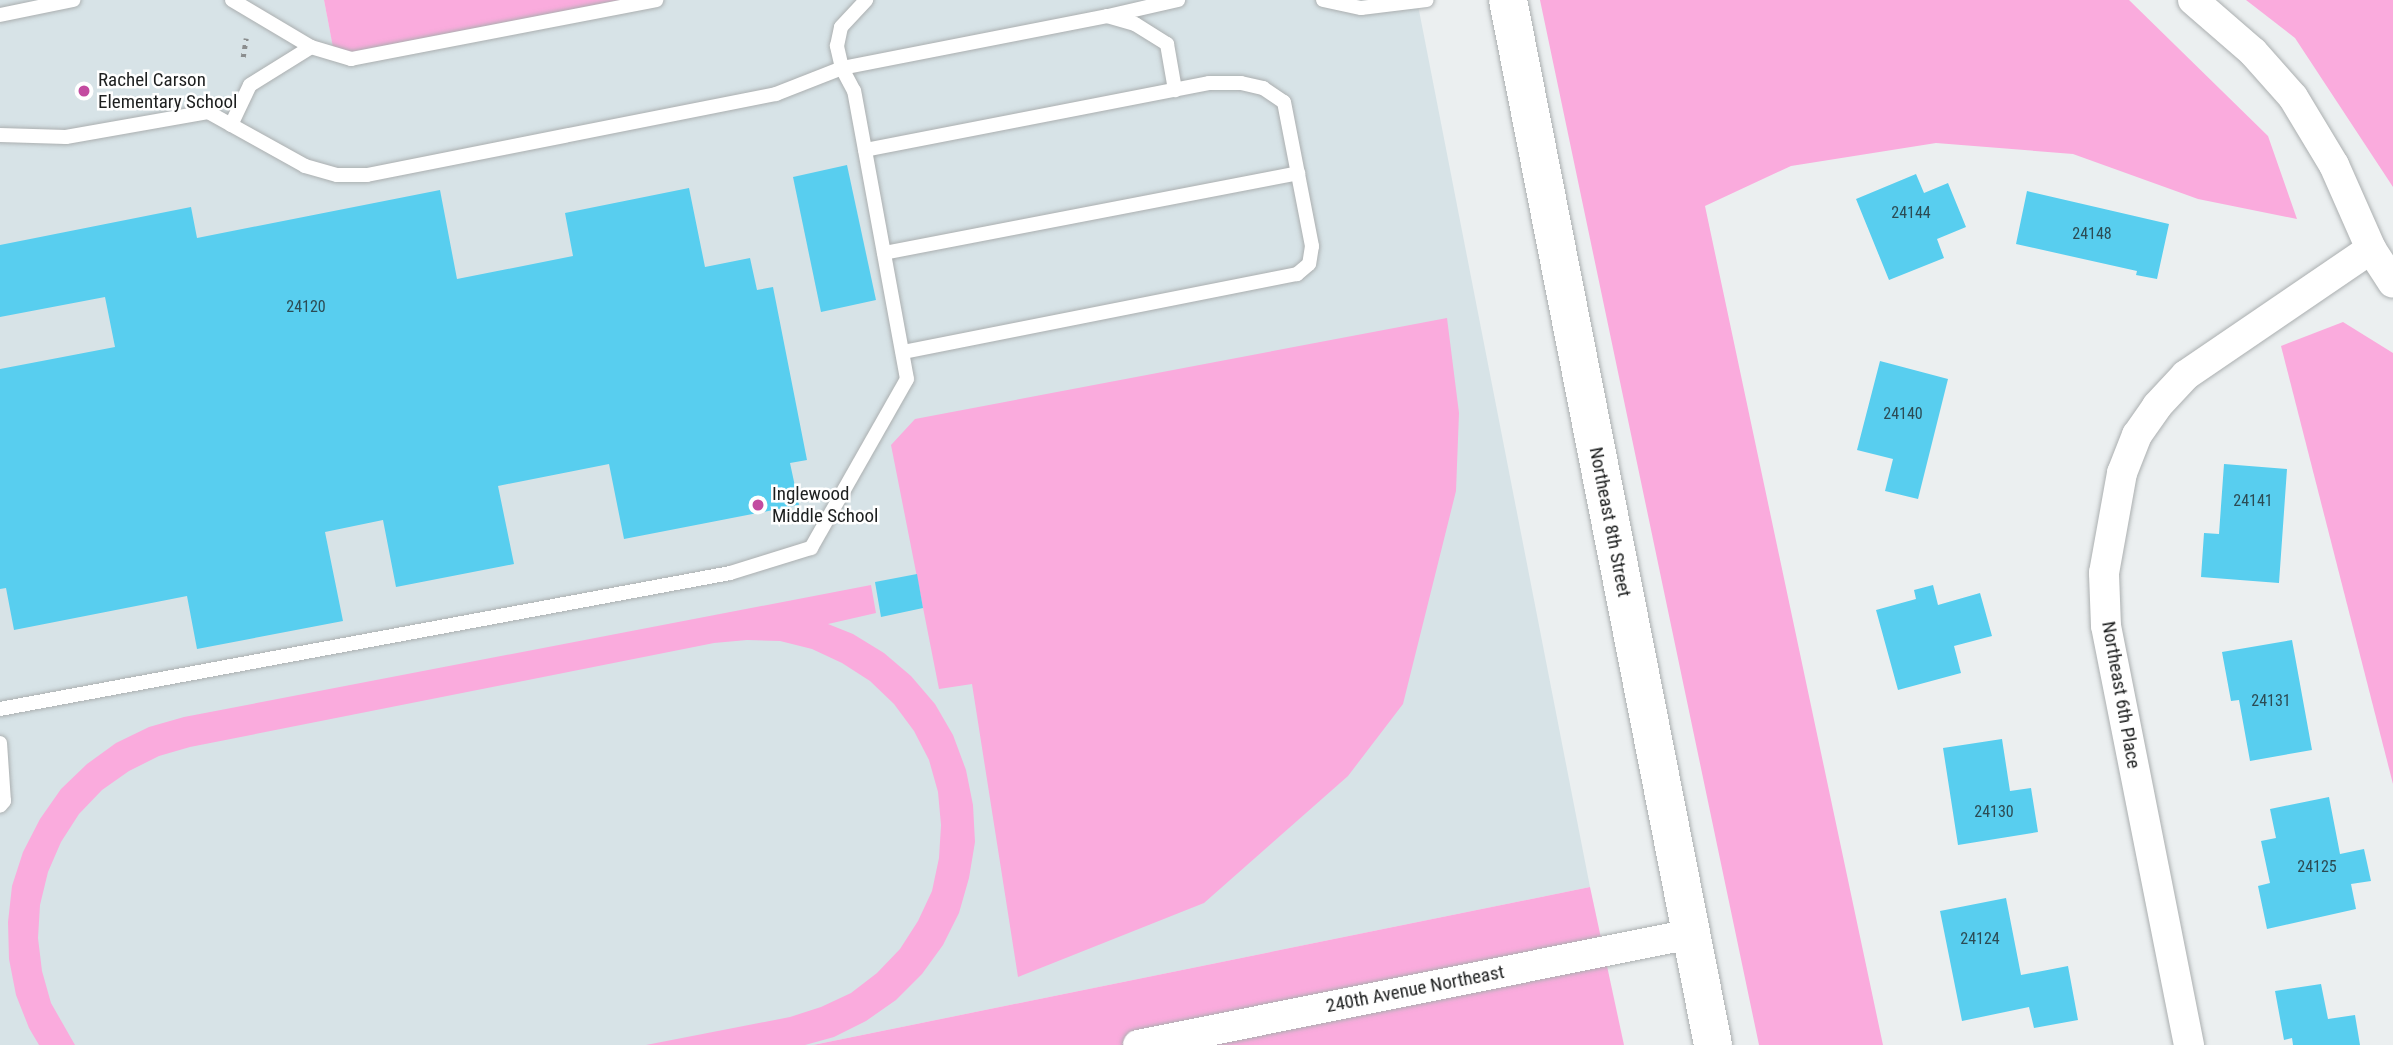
<!DOCTYPE html>
<style>
body{margin:0}
#map{position:relative;width:2393px;height:1045px;overflow:hidden;background:#ebeff0;font-family:"Roboto Condensed",sans-serif}
div>[style]{position:absolute}
.built>*{inset:0;background:#d7e3e7}
.green>*{inset:0;background:#faabdd}
.building>*{inset:0;background:#58ceef}
.path>*{height:4.5px;margin-top:-2.25px;transform-origin:0;background:repeating-linear-gradient(90deg,#8b8e8f 0 3.5px,transparent 0 8.5px)}
.roads{filter:drop-shadow(0 0 2px #abafb0) drop-shadow(0 0 2px #abafb0)}
.lane>*{height:14px;margin:-7px;padding:0 7px;transform-origin:7px;border-radius:7px;background:#fff}
.street>*{height:30px;margin:-15px;padding:0 15px;transform-origin:15px;border-radius:15px;background:#fff}
.secondary>*{height:38px;margin:-19px;padding:0 19px;transform-origin:19px;border-radius:19px;background:#fff}
.dots>*{width:19px;height:19px;translate:-50% -50%;box-sizing:border-box;border:4px solid #fff;border-radius:50%}
span{translate:-50% -50%;white-space:nowrap;text-align:center;line-height:1.15;-webkit-text-stroke:5px #fff;paint-order:stroke}
.number-label{font-size:16px;color:#2c4b53}
.number-label span{-webkit-text-stroke-width:0}
.poi-label{font-size:19px;color:#1d1f1f}
.left{translate:0 -50%;text-align:left}
.street-label{font-size:19px;color:#1d1f1f}
</style>
<div id="map">
<div class="built">
<div style="clip-path:polygon(0 0,324px 0,335px 57px,633px 0,1417px 0,1590px 887px,813px 1045px,0 1045px)"></div>
</div>
<div class="green">
<div style="clip-path:polygon(324px 0,633px 0,335px 58px)"></div>
<div style="clip-path:polygon(1540px 0,2129px 0,2268px 136px,2297px 219px,2198px 199px,2073px 154px,1936px 143px,1791px 166px,1705px 206px,1883px 1045px,1759px 1045px)"></div>
<div style="clip-path:polygon(2246px 0,2393px 0,2393px 187px,2295px 38px)"></div>
<div style="clip-path:polygon(1447px 318px,1459px 413px,1456px 491px,1403px 704px,1348px 776px,1204px 903px,1018px 977px,972px 684px,939px 689px,891px 445px,915px 419px)"></div>
<div style="clip-path:polygon(2343px 322px,2393px 353px,2393px 784px,2281px 346px)"></div>
<div style="clip-path:polygon(871px 585px,876px 613px,828px 624px,853px 634px,884px 653px,911px 676px,935px 704px,953px 735px,966px 770px,973px 805px,975px 842px,969px 878px,959px 913px,943px 945px,922px 974px,896px 1000px,866px 1021px,834px 1037px,805px 1045px,646px 1045px,790px 1017px,821px 1007px,851px 993px,877px 973px,900px 949px,918px 921px,932px 891px,939px 858px,941px 825px,938px 792px,929px 760px,914px 731px,894px 704px,870px 681px,842px 663px,812px 649px,780px 641px,747px 640px,714px 643px,190px 747px,159px 756px,129px 771px,102px 790px,79px 814px,61px 842px,48px 872px,40px 905px,38px 938px,42px 971px,51px 1003px,75px 1045px,39px 1045px,29px 1028px,16px 995px,9px 959px,8px 922px,12px 886px,23px 852px,40px 819px,61px 789px,87px 764px,116px 743px,149px 727px,184px 717px)"></div>
<div style="clip-path:polygon(1590px 887px,1624px 1045px,813px 1045px)"></div>
</div>
<div class="building">
<div style="clip-path:polygon(847px 165px,876px 300px,821px 312px,793px 177px)"></div>
<div style="clip-path:polygon(1916px 174px,1924px 193px,1948px 183px,1966px 227px,1937px 239px,1944px 258px,1889px 280px,1856px 199px)"></div>
<div style="clip-path:polygon(689px 188px,705px 267px,750px 258px,757px 290px,773px 287px,807px 460px,790px 463px,799px 505px,624px 539px,609px 464px,498px 486px,514px 564px,396px 587px,383px 520px,325px 532px,343px 621px,197px 649px,187px 596px,14px 630px,6px 588px,0 589px,0 369px,115px 347px,105px 297px,0 317px,0 245px,191px 207px,197px 238px,440px 190px,457px 279px,573px 256px,565px 213px)"></div>
<div style="clip-path:polygon(2027px 191px,2169px 224px,2157px 279px,2136px 275px,2137px 271px,2016px 244px)"></div>
<div style="clip-path:polygon(1880px 361px,1948px 379px,1918px 499px,1885px 491px,1893px 459px,1857px 450px)"></div>
<div style="clip-path:polygon(2224px 464px,2287px 469px,2279px 583px,2201px 577px,2204px 533px,2219px 534px)"></div>
<div style="clip-path:polygon(917px 574px,923px 608px,881px 617px,875px 582px)"></div>
<div style="clip-path:polygon(1933px 585px,1938px 605px,1980px 593px,1992px 636px,1954px 646px,1961px 673px,1898px 690px,1876px 610px,1916px 599px,1914px 590px)"></div>
<div style="clip-path:polygon(2292px 640px,2312px 750px,2250px 761px,2239px 700px,2231px 701px,2222px 652px)"></div>
<div style="clip-path:polygon(2002px 739px,2010px 791px,2031px 788px,2038px 832px,1958px 845px,1943px 748px)"></div>
<div style="clip-path:polygon(2329px 797px,2340px 854px,2364px 849px,2371px 881px,2351px 884px,2356px 909px,2267px 929px,2258px 886px,2270px 883px,2261px 841px,2276px 838px,2270px 809px)"></div>
<div style="clip-path:polygon(2006px 898px,2021px 975px,2068px 966px,2078px 1020px,2034px 1028px,2029px 1007px,1962px 1021px,1940px 911px)"></div>
<div style="clip-path:polygon(2321px 984px,2328px 1019px,2355px 1015px,2360px 1045px,2293px 1045px,2292px 1038px,2284px 1040px,2275px 991px)"></div>
</div>
<div class="path">
<div style="left:243px;top:57px;width:19px;rotate:-81deg"></div>
</div>
<div class="roads">
<div class="lane">
<div style="left:232px;top:0;width:92px;rotate:30.7deg"></div>
<div style="left:311px;top:47px;width:42px;rotate:16.7deg"></div>
<div style="left:351px;top:59px;width:311px;rotate:-10.9deg"></div>
<div style="left:1323px;top:0;width:39px;rotate:12deg"></div>
<div style="left:1361px;top:8px;width:66px;rotate:-6.9deg"></div>
<div style="left:0;top:15px;width:75px;rotate:-11.6deg"></div>
<div style="left:1108px;top:16px;width:72px;rotate:-12.9deg"></div>
<div style="left:231px;top:125px;width:44px;rotate:-64.6deg"></div>
<div style="left:250px;top:85px;width:72px;rotate:-31.9deg"></div>
<div style="left:0;top:135px;width:66px;rotate:1.7deg"></div>
<div style="left:66px;top:137px;width:144px;rotate:-10deg"></div>
<div style="left:208px;top:112px;width:111px;rotate:29.1deg"></div>
<div style="left:305px;top:166px;width:33px;rotate:16deg"></div>
<div style="left:337px;top:175px;width:30px"></div>
<div style="left:367px;top:175px;width:417px;rotate:-11.2deg"></div>
<div style="left:776px;top:94px;width:71px;rotate:-21.5deg"></div>
<div style="left:842px;top:68px;width:270px;rotate:-11.1deg"></div>
<div style="left:1107px;top:16px;width:29px;rotate:16deg"></div>
<div style="left:1135px;top:24px;width:38px;rotate:32deg"></div>
<div style="left:1167px;top:44px;width:47px;rotate:80.1deg"></div>
<div style="left:865px;top:150px;width:350px;rotate:-11deg"></div>
<div style="left:1209px;top:83px;width:32px"></div>
<div style="left:1241px;top:83px;width:23px;rotate:13deg"></div>
<div style="left:1263px;top:88px;width:25px;rotate:34deg"></div>
<div style="left:1284px;top:102px;width:147px;rotate:79deg"></div>
<div style="left:1312px;top:246px;width:18px;rotate:99deg"></div>
<div style="left:1309px;top:264px;width:16px;rotate:140deg"></div>
<div style="left:1297px;top:274px;width:402px;rotate:168.8deg"></div>
<div style="left:884px;top:253px;width:422px;rotate:-10.9deg"></div>
<div style="left:0;top:709px;width:743px;rotate:-10.55deg"></div>
<div style="left:730px;top:573px;width:85px;rotate:-17.2deg"></div>
<div style="left:811px;top:548px;width:194px;rotate:-60.4deg"></div>
<div style="left:907px;top:379px;width:293px;rotate:-100.4deg"></div>
<div style="left:854px;top:91px;width:26px;rotate:-118deg"></div>
<div style="left:842px;top:68px;width:23px;rotate:-103deg"></div>
<div style="left:837px;top:46px;width:19px;rotate:-78deg"></div>
<div style="left:841px;top:27px;width:37px;rotate:-47deg"></div>
<div style="left:0;top:743px;width:58px;rotate:86.1deg"></div>
<div style="left:4px;top:801px;width:6px;rotate:129deg"></div>
</div>
<div class="street">
<div style="left:2193px;top:0;width:79px;rotate:40.9deg"></div>
<div style="left:2253px;top:52px;width:60px;rotate:48.4deg"></div>
<div style="left:2293px;top:97px;width:79px;rotate:58.9deg"></div>
<div style="left:2334px;top:165px;width:92px;rotate:66.2deg"></div>
<div style="left:2371px;top:249px;width:40px;rotate:57.1deg"></div>
<div style="left:1138px;top:1045px;width:564px;rotate:-11.35deg"></div>
<div style="left:2189px;top:1045px;width:427px;rotate:-101.2deg"></div>
<div style="left:2106px;top:626px;width:53px;rotate:-92.2deg"></div>
<div style="left:2104px;top:573px;width:102px;rotate:-79.8deg"></div>
<div style="left:2122px;top:473px;width:41px;rotate:-68.5deg"></div>
<div style="left:2137px;top:435px;width:35px;rotate:-55deg"></div>
<div style="left:2157px;top:406px;width:42px;rotate:-46.9deg"></div>
<div style="left:2186px;top:375px;width:224px;rotate:-34.3deg"></div>
</div>
<div class="secondary">
<div style="left:1508px;top:0;width:1065px;rotate:78.9deg"></div>
</div>
</div>
<div class="dots">
<div style="left:84px;top:91px;background:#c34ba0"></div>
<div style="left:758px;top:505px;background:#c34ba0"></div>
</div>
<div class="number-label">
<span style="left:1911px;top:213px">24144</span>
<span style="left:2092px;top:234px">24148</span>
<span style="left:306px;top:307px">24120</span>
<span style="left:1903px;top:414px">24140</span>
<span style="left:2253px;top:501px">24141</span>
<span style="left:2271px;top:701px">24131</span>
<span style="left:1994px;top:812px">24130</span>
<span style="left:2317px;top:867px">24125</span>
<span style="left:1980px;top:939px">24124</span>
</div>
<div class="poi-label">
<span class="left" style="left:98px;top:91px">Rachel Carson<br>Elementary School</span>
<span class="left" style="left:772px;top:505px">Inglewood<br>Middle School</span>
</div>
<div class="street-label">
<span style="left:1610px;top:522px;rotate:79deg">Northeast 8th Street</span>
<span style="left:2121px;top:695px;rotate:80deg">Northeast 6th Place</span>
<span style="left:1415px;top:989px;rotate:-11deg">240th Avenue Northeast</span>
</div>
</div>
